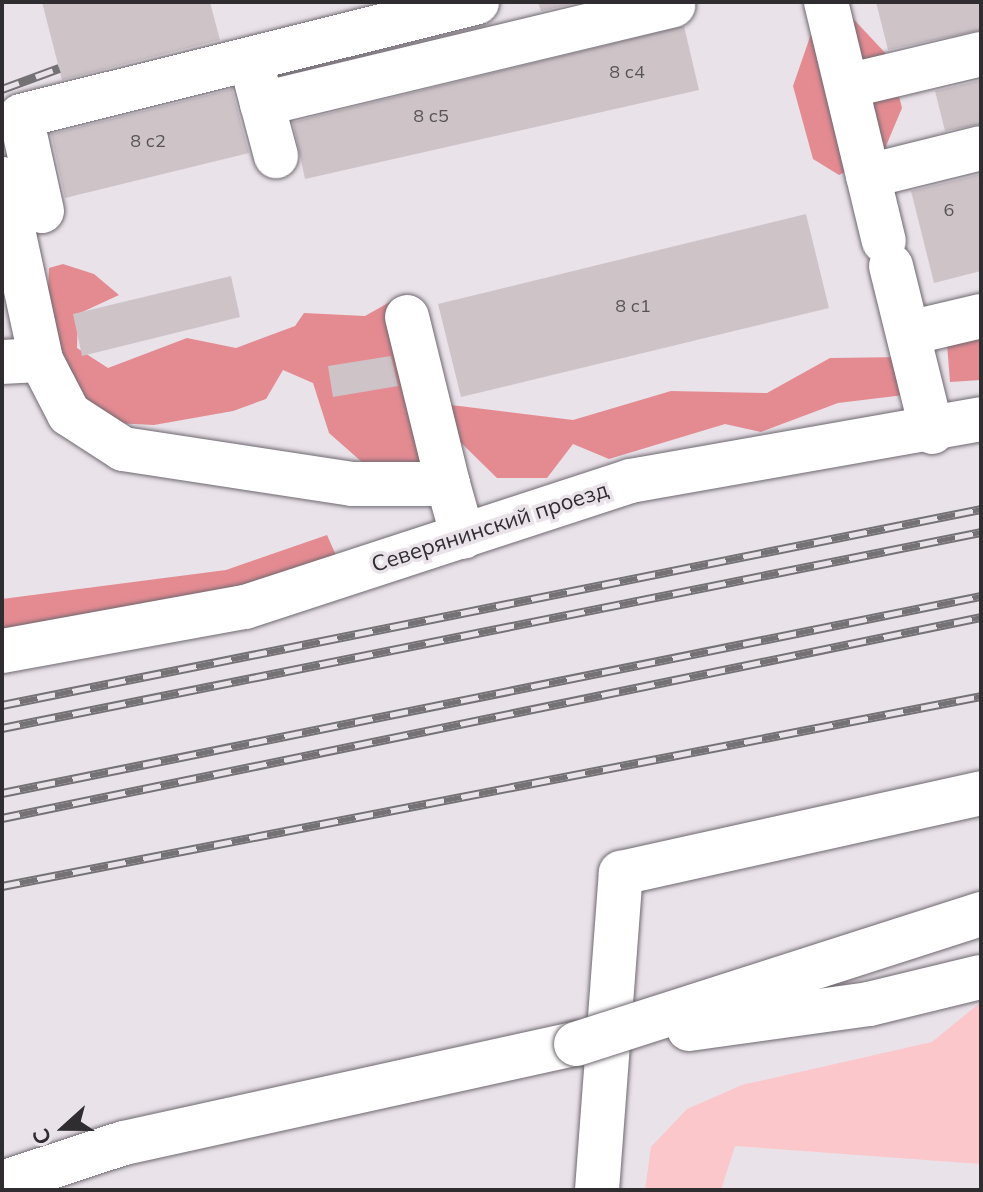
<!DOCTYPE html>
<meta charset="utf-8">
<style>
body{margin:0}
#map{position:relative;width:983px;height:1192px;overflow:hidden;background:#e9e2e9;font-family:Mulish,sans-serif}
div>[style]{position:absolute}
.green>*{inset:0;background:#fbc7ca}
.forest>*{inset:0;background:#e48b92}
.building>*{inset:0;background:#cec4c8}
.roads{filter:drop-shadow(0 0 2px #6e686f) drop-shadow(0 0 2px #6e686f)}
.minor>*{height:44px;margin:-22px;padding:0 22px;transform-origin:22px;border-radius:22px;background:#fff}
.major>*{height:44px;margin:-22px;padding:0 22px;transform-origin:22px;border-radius:22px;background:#fff}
.rail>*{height:9px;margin-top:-4.5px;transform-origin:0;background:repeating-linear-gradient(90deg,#e9e2e9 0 18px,#757276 0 36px);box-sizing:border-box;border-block:2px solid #757276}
.bridges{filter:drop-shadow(0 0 2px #6e686f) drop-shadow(0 0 2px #6e686f)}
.major-bridge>*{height:44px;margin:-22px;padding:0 22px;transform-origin:22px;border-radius:22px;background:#fff}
span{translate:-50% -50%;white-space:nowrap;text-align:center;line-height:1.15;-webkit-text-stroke:7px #e9e2e9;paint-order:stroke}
.number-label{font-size:18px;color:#575356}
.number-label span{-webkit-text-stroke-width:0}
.street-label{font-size:22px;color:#2f2d30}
.frame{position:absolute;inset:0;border:4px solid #2f2d30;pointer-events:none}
.north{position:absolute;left:24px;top:1088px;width:80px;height:80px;-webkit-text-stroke:6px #e9e2e9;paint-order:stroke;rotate:249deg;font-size:22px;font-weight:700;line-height:32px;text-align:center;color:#2f2d30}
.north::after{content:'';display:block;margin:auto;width:28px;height:36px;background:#2f2d30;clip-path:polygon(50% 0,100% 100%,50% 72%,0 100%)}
</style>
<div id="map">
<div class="green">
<div style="clip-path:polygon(981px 1002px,981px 1164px,735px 1146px,721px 1190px,645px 1190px,651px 1147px,687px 1109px,742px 1085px,932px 1042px)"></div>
</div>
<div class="forest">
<div style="clip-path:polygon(820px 8px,844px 9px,889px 57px,902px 108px,883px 153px,839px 175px,813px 159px,793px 86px)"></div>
<div style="clip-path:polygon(63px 264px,94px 274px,119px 295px,78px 314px,77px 348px,108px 368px,187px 338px,236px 348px,295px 326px,304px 313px,365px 316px,404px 294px,422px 320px,443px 404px,573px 420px,671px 391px,767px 393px,830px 358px,905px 357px,904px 395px,838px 403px,761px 432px,725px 424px,609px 459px,573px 444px,547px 478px,497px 478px,448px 430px,437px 465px,363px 463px,329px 433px,313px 383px,283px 370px,266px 399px,233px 411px,154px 425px,114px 423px,86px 406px,46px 333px,49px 268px)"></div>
<div style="clip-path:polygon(981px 328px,981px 380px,950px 382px,947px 344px)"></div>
<div style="clip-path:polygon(327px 535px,339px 562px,389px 552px,2px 639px,2px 599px,226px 570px)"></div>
</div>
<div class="building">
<div style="clip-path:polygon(42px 2px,210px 2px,220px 40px,62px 80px)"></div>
<div style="clip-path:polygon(538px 2px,571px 2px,572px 4px,541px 11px)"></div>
<div style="clip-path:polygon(876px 2px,981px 2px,981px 30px,888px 50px)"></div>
<div style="clip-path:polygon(684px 26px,699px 90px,305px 179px,293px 122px)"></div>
<div style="clip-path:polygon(981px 80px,981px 124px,945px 131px,935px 91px)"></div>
<div style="clip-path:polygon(232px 89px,249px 153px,65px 198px,51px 134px)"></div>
<div style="clip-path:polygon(981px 174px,981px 271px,934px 283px,911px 191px)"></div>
<div style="clip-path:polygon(806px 214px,829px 308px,461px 397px,438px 304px)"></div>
<div style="clip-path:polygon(231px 276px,240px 317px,82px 356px,73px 314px)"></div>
<div style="clip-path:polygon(391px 356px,398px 386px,333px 397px,328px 366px)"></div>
</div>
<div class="roads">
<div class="minor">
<div style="left:826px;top:2px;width:246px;rotate:76.4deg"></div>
<div style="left:255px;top:77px;width:82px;rotate:75.1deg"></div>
<div style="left:847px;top:86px;width:138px;rotate:-13.4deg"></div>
<div style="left:262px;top:104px;width:423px;rotate:-13.5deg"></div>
<div style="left:868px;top:176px;width:116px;rotate:-13.9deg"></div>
<div style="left:2px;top:179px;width:185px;rotate:77.8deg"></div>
<div style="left:41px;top:360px;width:61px;rotate:62.6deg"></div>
<div style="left:69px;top:414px;width:64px;rotate:32.9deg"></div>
<div style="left:123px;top:449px;width:232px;rotate:8.7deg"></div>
<div style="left:352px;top:484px;width:96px"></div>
<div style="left:448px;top:484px;width:55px;rotate:74.2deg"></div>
<div style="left:42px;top:211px;width:97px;rotate:-102.5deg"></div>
<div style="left:21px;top:116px;width:470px;rotate:-14deg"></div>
<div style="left:891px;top:266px;width:171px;rotate:76.1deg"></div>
<div style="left:407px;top:317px;width:172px;rotate:76.2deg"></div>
<div style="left:909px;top:333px;width:74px;rotate:-13.3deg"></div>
<div style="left:2px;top:362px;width:39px;rotate:-3deg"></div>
<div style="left:2px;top:651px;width:247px;rotate:-10.3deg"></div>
<div style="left:245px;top:607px;width:405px;rotate:-18.1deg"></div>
<div style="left:630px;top:481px;width:356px;rotate:-10deg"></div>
<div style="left:597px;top:1190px;width:318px;rotate:-85.7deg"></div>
<div style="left:621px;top:873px;width:369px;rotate:-12.5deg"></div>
</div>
<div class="major">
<div style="left:2px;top:1183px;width:128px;rotate:-18.2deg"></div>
<div style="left:124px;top:1143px;width:463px;rotate:-12.4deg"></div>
</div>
</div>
<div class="rail">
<div style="left:2px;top:89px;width:61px;rotate:-20.2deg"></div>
<div style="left:2px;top:705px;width:998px;rotate:-11.32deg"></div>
<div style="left:2px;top:728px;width:998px;rotate:-11.32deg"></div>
<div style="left:2px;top:793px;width:999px;rotate:-11.38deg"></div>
<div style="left:2px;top:818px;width:999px;rotate:-11.6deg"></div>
<div style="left:2px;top:886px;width:997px;rotate:-10.98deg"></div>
</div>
<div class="bridges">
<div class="major-bridge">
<div style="left:689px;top:1029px;width:182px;rotate:-7.9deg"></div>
<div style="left:869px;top:1004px;width:115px;rotate:-13.6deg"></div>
<div style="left:576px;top:1044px;width:425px;rotate:-17.8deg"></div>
</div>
</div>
<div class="number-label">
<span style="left:627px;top:72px">8 с4</span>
<span style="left:431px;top:116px">8 с5</span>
<span style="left:148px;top:141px">8 с2</span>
<span style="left:949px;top:210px">6</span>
<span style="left:633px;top:306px">8 с1</span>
</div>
<div class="street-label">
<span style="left:490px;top:527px;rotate:-18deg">Северянинский проезд</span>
</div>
<div class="frame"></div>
<div class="north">С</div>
</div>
